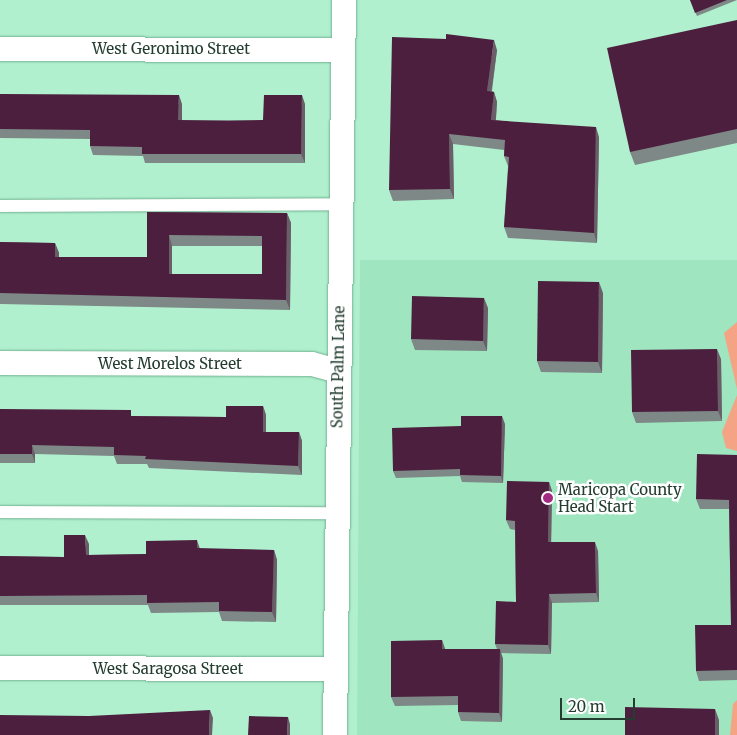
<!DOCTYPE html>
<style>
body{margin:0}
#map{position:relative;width:737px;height:735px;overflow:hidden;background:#b0f0ce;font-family:Merriweather,serif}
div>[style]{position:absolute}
.built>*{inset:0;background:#9ee5c0}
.green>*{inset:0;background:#f4a385}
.roads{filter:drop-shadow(0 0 1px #72b091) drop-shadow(0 0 1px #72b091)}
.service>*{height:12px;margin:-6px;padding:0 6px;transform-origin:6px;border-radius:6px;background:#fff}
.minor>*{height:24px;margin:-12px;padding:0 12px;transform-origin:12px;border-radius:12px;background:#fff}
.wall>*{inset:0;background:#7e8886}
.shaded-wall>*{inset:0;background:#6a5e69}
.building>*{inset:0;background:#4c1f3e}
.dots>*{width:14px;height:14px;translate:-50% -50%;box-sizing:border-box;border:2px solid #fff;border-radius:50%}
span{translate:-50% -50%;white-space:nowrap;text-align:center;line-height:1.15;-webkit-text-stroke:5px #fff;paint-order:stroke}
.street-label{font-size:15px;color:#233d30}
.poi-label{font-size:15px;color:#233d30}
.left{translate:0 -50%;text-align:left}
.scale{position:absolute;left:560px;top:698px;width:75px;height:22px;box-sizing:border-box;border:2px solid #233d30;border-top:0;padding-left:6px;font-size:15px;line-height:18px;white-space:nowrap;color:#233d30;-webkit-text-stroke:4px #fff;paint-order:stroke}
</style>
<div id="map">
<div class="built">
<div style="clip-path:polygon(360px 260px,737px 260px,737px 735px,357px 735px)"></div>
</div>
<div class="green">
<div style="clip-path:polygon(737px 322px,737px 389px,724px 333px)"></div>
<div style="clip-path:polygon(737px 395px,737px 451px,726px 448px,722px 432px)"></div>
<div style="clip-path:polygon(737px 700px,737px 735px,730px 735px,733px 704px)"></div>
</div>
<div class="roads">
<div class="service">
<div style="left:0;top:206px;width:341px;rotate:-0.3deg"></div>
<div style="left:0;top:512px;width:335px;rotate:0.2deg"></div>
</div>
<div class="minor">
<div style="left:0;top:49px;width:342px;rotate:0.2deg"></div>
<div style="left:0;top:363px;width:312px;rotate:0.2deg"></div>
<div style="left:312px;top:364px;width:28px;rotate:15deg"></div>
<div style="left:0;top:668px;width:335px;rotate:0.2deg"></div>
<div style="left:335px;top:735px;width:735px;rotate:-89.3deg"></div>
</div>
</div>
<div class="wall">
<div style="clip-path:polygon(690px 0,737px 0,697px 16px)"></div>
<div style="clip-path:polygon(737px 20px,737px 143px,635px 165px,630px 152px)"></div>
<div style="clip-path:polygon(497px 50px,492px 91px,494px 92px,497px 102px,496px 120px,599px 137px,597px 243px,508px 238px,504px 227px,508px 166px,504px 156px,504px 150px,453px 144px,454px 199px,393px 201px,389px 190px)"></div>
<div style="clip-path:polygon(0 94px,182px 104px,182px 120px,263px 120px,305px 104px,305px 163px,145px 163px,143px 156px,93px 155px,90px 146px,90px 139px,0 138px)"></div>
<div style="clip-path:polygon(evenodd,147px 212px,287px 213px,291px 223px,290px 310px,0 304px,0 242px,55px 243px,59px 253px,59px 257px,147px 257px,147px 212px,172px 246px,262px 246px,262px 274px,172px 274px,172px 246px)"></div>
<div style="clip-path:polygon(603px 293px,602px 373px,541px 372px,537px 361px)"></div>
<div style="clip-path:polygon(488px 308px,487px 351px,415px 350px,411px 339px)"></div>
<div style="clip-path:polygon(721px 359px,722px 421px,636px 423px,632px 412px)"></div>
<div style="clip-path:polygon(263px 406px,266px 415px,266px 432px,299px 432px,302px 441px,302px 475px,149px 468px,147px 464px,117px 464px,114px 456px,35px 454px,35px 463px,0 463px,0 409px,133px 416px,226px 417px)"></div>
<div style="clip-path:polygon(505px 424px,503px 483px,462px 482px,460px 476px,396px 478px,393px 471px,461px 426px)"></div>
<div style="clip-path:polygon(737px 455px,737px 680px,699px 681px,696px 671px,731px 625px,729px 509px,700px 509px,696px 499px)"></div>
<div style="clip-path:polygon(549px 482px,552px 491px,551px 542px,598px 551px,599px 602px,552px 603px,551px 654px,501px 653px,503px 659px,502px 722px,461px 721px,458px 712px,458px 705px,395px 706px,391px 697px,442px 640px,445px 649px,497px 649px,495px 644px,516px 602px,515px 530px,510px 529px,506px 520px)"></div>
<div style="clip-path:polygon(89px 544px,89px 555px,146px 554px,200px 549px,274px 550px,277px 560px,276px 622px,222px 621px,219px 612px,151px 613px,148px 605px,0 605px,0 556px,64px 557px)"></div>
</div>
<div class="shaded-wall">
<div style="clip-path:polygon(494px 40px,497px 50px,490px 101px,487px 91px)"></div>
<div style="clip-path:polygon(494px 92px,497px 102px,495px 130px,491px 120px)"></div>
<div style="clip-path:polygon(179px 95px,182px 104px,182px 129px,178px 120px)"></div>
<div style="clip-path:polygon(302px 95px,305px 104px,305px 163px,301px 154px)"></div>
<div style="clip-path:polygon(596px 127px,599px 137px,597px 243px,594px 233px)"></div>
<div style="clip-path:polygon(449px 134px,453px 144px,454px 199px,450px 189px)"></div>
<div style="clip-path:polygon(287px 213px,291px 223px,290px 310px,286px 300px)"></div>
<div style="clip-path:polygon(169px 235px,172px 246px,172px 284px,169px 274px)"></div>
<div style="clip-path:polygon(55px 243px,59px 253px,59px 267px,55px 257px)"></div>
<div style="clip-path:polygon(599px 282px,603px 293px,602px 373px,598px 362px)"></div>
<div style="clip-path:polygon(484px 298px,488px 308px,487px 351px,483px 341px)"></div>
<div style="clip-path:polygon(717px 349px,721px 359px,722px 421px,718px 411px)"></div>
<div style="clip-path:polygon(263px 406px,266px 415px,266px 440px,263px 432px)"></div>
<div style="clip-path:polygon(502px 416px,505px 424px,503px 483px,501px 476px)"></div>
<div style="clip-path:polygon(299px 432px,302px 441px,302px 475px,298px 466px)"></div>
<div style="clip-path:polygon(32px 445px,35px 454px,35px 463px,32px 454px)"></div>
<div style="clip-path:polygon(549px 482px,552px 491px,551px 551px,548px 542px)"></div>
<div style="clip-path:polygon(85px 535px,89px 544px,89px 565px,86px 555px)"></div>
<div style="clip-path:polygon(197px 540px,200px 549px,197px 548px)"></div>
<div style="clip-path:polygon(595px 542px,598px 551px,599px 602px,596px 593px)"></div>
<div style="clip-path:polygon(274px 550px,277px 560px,276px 622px,272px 612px)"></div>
<div style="clip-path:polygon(549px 594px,552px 603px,551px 654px,548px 645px)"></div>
<div style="clip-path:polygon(442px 640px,445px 649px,442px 649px)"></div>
<div style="clip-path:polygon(500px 649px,503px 659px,502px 722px,499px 713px)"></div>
<div style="clip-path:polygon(715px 709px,719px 720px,719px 735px,715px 735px)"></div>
<div style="clip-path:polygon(210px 710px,213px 718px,212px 735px,209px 735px)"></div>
<div style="clip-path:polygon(288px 717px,290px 724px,290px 735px,287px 735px)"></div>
</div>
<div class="building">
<div style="clip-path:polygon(690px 0,727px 0,695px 13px)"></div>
<div style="clip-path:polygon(737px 20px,737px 129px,630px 152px,607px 48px)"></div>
<div style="clip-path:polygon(446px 34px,494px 40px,487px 91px,494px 92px,491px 120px,596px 127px,594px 233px,504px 227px,509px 157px,504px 156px,505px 140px,449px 134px,450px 189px,389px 190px,392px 37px,446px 39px)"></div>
<div style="clip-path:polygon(0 94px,179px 95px,178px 120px,228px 121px,263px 120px,264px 95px,302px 95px,301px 154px,142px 154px,142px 147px,90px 146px,90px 130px,0 129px)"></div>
<div style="clip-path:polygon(evenodd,147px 212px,287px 213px,286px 300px,0 293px,0 242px,55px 243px,55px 257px,147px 257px,147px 212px,169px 235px,262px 236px,262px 274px,169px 274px,169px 235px)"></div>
<div style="clip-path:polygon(538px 281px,599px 282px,598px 362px,537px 361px)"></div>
<div style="clip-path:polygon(412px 296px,484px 298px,483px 341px,411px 339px)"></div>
<div style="clip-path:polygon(717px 349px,718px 411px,632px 412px,631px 350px)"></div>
<div style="clip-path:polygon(226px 406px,263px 406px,263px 432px,299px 432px,298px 466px,145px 459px,146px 456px,114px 455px,114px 447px,32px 445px,32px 454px,0 454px,0 409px,131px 410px,131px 416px,226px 417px)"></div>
<div style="clip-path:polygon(461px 416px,502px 416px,501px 476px,460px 475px,460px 469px,393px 471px,392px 428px,461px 426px)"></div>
<div style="clip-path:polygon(697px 454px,737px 455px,737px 670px,696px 671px,695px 625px,731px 625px,729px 500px,696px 499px)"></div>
<div style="clip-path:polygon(507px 481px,549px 482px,548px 542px,595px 542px,596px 593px,549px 594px,548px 645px,495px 644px,496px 601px,516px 602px,515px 521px,506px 520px)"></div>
<div style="clip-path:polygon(64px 535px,85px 535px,86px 555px,146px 554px,146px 541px,197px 540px,197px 548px,274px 550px,272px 612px,219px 611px,219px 602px,147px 603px,147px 595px,0 596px,0 556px,64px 557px)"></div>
<div style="clip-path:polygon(442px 640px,442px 649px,500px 649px,499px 713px,458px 712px,458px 696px,391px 697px,391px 641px)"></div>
<div style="clip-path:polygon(625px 707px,715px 709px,715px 735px,625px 735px)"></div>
<div style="clip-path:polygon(210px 710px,209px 735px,0 735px,0 715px,89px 716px)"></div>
<div style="clip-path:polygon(249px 716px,288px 717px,287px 735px,248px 735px)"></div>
</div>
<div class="dots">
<div style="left:548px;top:498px;background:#a22a81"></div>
</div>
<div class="street-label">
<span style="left:171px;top:49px">West Geronimo Street</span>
<span style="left:170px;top:364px">West Morelos Street</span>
<span style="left:338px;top:367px;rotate:-89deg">South Palm Lane</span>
<span style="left:168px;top:669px">West Saragosa Street</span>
</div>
<div class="poi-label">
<span class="left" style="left:558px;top:498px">Maricopa County<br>Head Start</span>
</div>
<div class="scale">20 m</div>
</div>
